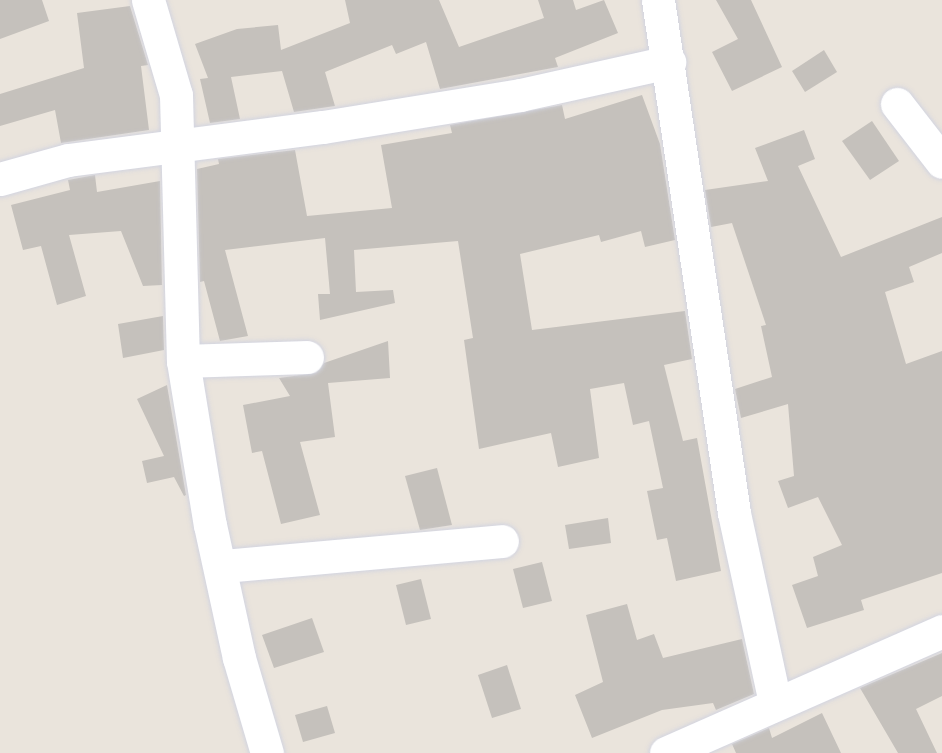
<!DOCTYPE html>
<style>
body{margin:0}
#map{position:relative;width:942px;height:753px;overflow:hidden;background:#eae4dc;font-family:Overpass,sans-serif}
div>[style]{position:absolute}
.building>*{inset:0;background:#c5c1bc}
.roads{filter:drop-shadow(0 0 2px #d2d4e0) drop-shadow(0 0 2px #d2d4e0)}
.minor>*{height:33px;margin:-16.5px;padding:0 16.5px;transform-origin:16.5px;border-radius:16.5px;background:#fff}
span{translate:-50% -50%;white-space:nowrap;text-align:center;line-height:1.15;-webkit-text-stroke:4.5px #fff;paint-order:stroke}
</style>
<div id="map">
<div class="building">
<div style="clip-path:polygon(0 0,42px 0,49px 21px,0 39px)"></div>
<div style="clip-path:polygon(345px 0,439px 0,459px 47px,544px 18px,538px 0,573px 0,576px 10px,604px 0,618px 33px,555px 58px,558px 67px,440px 89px,426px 42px,396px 54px,392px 45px,325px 72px,335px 106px,294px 112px,282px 71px,231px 77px,240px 119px,210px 123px,200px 79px,208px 78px,195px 44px,237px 29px,278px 25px,281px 50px,350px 23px)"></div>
<div style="clip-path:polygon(716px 0,751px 0,782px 67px,732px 91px,712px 52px,738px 39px)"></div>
<div style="clip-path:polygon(130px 6px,148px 65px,141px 66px,149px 130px,61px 143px,55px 110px,0 126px,0 94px,84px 68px,77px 13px)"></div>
<div style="clip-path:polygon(824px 50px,837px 72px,805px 92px,792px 71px)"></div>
<div style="clip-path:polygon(642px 95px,660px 144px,675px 240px,645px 247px,641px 231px,601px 242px,599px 235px,520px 254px,532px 330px,685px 311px,692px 359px,664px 365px,683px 441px,697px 438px,721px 571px,676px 581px,667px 538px,657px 540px,647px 491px,663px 488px,649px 421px,633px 425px,624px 383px,590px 389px,599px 458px,558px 467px,551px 433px,479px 449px,464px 340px,473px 338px,458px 241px,354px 250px,356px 292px,393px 290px,395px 303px,320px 320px,318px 294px,330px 294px,325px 238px,225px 250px,248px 336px,220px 341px,204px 281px,200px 282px,197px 169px,219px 164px,218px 159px,295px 150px,307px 216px,392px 208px,381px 145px,452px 133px,450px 125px,562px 105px,565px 119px)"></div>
<div style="clip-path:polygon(872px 121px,899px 161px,870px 180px,842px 141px)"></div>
<div style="clip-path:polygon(804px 130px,815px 159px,798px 166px,841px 257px,942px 217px,942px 253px,909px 267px,914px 282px,885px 292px,906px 364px,942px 351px,942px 573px,861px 600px,864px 610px,807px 628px,792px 585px,818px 576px,813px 557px,842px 545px,818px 497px,788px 508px,778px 481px,794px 476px,788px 404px,741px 418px,735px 389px,772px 377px,761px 326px,766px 325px,732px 223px,711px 227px,705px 190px,768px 181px,755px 148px)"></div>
<div style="clip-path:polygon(95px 175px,97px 192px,160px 181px,162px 285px,143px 286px,121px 231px,69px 235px,86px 296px,57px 305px,41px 246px,23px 250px,11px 205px,70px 190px,68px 180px)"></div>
<div style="clip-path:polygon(163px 316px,164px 350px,123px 358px,118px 324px)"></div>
<div style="clip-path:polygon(388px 341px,390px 378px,328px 383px,335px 437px,300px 442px,320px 515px,281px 524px,262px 451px,252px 453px,243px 405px,290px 396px,279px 378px,316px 373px,324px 363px)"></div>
<div style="clip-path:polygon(167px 385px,186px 495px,184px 496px,174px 477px,147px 483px,142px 461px,164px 456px,137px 399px)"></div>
<div style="clip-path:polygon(437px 468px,452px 525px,420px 530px,405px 476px)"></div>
<div style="clip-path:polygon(608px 518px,611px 543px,569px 549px,565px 525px)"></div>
<div style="clip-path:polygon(542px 562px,552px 601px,523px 608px,513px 569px)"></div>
<div style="clip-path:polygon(421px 579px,431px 619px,406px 625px,396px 585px)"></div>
<div style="clip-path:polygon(627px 604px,637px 640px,654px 634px,663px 658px,742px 639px,754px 694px,716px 710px,713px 703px,662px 710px,592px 738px,575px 695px,603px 682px,586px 615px)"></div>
<div style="clip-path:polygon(312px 618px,324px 652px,274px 668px,262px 635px)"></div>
<div style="clip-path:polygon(942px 653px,942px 696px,916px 709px,937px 753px,898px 753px,860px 688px)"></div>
<div style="clip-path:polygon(507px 665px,521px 709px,492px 718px,478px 675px)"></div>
<div style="clip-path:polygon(327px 706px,335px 733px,303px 742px,295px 715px)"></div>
<div style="clip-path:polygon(822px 713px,841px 753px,736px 753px,732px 744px,769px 728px,772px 738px)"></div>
</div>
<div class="roads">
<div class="minor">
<div style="left:148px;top:0;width:99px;rotate:73.6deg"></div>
<div style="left:176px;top:95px;width:266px;rotate:88.5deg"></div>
<div style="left:183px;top:361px;width:166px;rotate:80.7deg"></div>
<div style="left:210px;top:525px;width:136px;rotate:77.7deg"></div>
<div style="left:239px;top:658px;width:99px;rotate:73.6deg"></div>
<div style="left:658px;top:0;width:519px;rotate:81.57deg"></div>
<div style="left:734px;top:513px;width:194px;rotate:77.8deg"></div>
<div style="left:897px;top:104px;width:73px;rotate:52.2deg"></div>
<div style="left:0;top:179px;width:71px;rotate:-15.6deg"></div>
<div style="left:68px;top:160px;width:257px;rotate:-7.4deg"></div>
<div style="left:323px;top:127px;width:200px;rotate:-9.2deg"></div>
<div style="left:520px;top:95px;width:153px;rotate:-12.5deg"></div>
<div style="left:183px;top:361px;width:124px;rotate:-1.8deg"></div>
<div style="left:223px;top:566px;width:280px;rotate:-5.1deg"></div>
<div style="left:666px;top:753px;width:302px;rotate:-23.8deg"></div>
</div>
</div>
</div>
